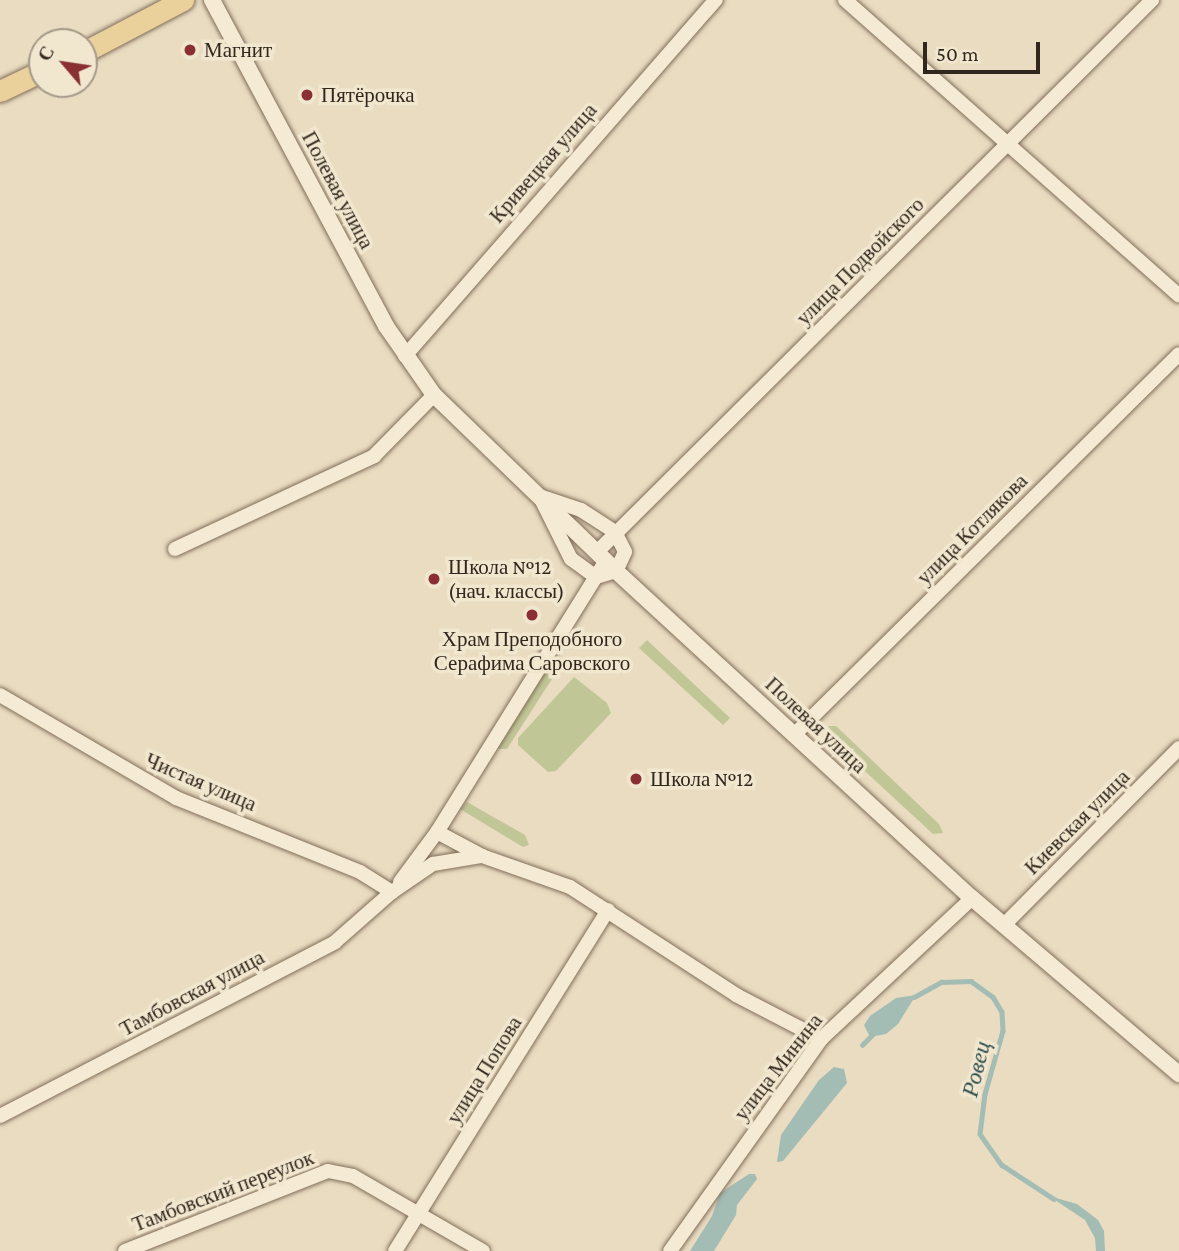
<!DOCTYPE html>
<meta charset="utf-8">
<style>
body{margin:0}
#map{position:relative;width:1179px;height:1251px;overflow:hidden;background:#e9dcc1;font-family:"Crimson Pro",serif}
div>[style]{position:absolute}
.green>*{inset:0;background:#c1c696}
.water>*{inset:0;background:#a3bcb4}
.stream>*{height:4.5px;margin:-2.25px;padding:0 2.25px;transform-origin:2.25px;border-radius:2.25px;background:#a3bcb4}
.roads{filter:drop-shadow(0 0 2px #816e5a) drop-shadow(0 0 2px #816e5a)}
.minor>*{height:14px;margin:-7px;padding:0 7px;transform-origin:7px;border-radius:7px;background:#f5ead3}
.tertiary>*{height:16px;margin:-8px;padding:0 8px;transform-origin:8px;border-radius:8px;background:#f5ead3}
.primary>*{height:21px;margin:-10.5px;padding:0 10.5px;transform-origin:10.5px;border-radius:10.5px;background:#ead09b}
.dots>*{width:19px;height:19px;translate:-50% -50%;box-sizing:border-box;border:4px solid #f1e7cf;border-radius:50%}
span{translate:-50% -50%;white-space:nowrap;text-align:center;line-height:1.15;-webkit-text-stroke:7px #f1e7cf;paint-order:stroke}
.poi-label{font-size:21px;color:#32271d}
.left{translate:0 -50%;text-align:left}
.street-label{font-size:21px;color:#32271d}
.water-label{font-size:23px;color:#2e504e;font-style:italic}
.north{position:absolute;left:28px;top:28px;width:70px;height:70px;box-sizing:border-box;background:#f1e7cf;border:2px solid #a59a88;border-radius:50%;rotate:299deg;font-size:19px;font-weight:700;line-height:28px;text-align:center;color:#32271d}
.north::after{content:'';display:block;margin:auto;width:24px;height:32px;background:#8a3032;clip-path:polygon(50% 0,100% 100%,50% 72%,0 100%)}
.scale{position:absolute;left:923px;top:42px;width:117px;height:32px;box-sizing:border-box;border:4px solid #32271d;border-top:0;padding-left:9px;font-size:21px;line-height:24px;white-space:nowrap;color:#32271d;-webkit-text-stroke:5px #f1e7cf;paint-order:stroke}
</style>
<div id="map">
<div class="green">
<div style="clip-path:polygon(647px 640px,730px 718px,723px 725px,639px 648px)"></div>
<div style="clip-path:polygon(558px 660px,559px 668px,507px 749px,496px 749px,546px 666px)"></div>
<div style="clip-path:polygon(574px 677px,607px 703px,611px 713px,556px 771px,548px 772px,518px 745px,518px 738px)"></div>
<div style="clip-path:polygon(828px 726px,836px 726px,939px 824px,943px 833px,933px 834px,829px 738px)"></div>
<div style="clip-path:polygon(467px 802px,525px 835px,529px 845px,523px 847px,460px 809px)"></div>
</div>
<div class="water">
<div style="clip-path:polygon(916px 995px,898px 1024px,886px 1034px,870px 1037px,864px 1025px,870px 1016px,896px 998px)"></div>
<div style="clip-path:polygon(834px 1067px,844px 1069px,847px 1083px,783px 1161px,777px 1162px,781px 1135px,819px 1080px)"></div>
<div style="clip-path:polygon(749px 1174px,755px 1174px,757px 1179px,737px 1205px,736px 1215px,714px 1251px,690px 1251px,712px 1216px,720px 1193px)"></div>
<div style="clip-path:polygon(1049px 1196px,1077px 1204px,1098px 1220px,1104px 1231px,1105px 1251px,1096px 1251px,1095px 1238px,1085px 1220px)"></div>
</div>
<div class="stream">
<div style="left:914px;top:997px;width:31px;rotate:-29deg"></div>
<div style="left:941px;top:982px;width:30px;rotate:-2deg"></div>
<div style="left:971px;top:981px;width:27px;rotate:36deg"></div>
<div style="left:993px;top:997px;width:17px;rotate:59deg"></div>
<div style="left:1002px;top:1012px;width:19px;rotate:87deg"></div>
<div style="left:1003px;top:1031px;width:66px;rotate:105.9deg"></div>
<div style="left:985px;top:1094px;width:40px;rotate:97.1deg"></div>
<div style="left:980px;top:1134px;width:38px;rotate:55deg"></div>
<div style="left:1002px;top:1165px;width:62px;rotate:33.2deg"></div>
<div style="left:862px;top:1045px;width:17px;rotate:-45deg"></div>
</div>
<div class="roads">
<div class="minor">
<div style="left:845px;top:0;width:446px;rotate:41.5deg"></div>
<div style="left:405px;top:356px;width:473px;rotate:-48.9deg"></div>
<div style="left:542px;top:497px;width:41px;rotate:18.4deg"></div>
<div style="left:581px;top:510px;width:40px;rotate:32.9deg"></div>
<div style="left:615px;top:532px;width:22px;rotate:63deg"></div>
<div style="left:625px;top:552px;width:21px;rotate:115deg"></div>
<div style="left:616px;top:571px;width:21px;rotate:163deg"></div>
<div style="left:596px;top:577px;width:31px;rotate:-144deg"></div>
<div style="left:571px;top:559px;width:63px;rotate:-116.6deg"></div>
<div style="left:175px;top:549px;width:220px;rotate:-25deg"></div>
<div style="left:374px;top:456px;width:86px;rotate:-45.5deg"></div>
<div style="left:597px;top:552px;width:783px;rotate:-44.84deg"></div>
<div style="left:0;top:695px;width:204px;rotate:30.3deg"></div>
<div style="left:176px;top:798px;width:198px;rotate:21.9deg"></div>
<div style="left:360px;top:872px;width:38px;rotate:32deg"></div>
<div style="left:795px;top:734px;width:540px;rotate:-44.7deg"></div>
<div style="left:437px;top:832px;width:51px;rotate:28.1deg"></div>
<div style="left:482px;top:856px;width:93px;rotate:19.4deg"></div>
<div style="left:570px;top:887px;width:198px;rotate:33deg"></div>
<div style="left:736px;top:995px;width:96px;rotate:27.4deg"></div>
<div style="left:400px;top:882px;width:62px;rotate:-53.5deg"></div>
<div style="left:437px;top:832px;width:319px;rotate:-58.1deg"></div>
<div style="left:1004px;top:925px;width:249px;rotate:-45.3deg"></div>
<div style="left:0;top:1116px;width:377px;rotate:-27.4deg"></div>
<div style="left:335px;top:942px;width:76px;rotate:-41.3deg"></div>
<div style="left:392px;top:892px;width:50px;rotate:-34.3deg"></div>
<div style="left:433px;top:864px;width:50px;rotate:-9.3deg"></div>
<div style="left:125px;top:1251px;width:218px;rotate:-21.5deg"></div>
<div style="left:328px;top:1171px;width:25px;rotate:11deg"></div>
<div style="left:353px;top:1176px;width:150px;rotate:30deg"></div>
<div style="left:395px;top:1251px;width:402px;rotate:-58deg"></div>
<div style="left:670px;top:1251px;width:260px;rotate:-54.5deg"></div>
<div style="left:821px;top:1039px;width:207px;rotate:-43deg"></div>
</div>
<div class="tertiary">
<div style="left:212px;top:0;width:370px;rotate:61.9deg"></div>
<div style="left:386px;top:326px;width:84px;rotate:55.2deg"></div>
<div style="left:434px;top:395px;width:253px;rotate:44deg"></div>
<div style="left:616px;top:571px;width:483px;rotate:42.6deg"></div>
<div style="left:972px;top:898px;width:272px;rotate:40.4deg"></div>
</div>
<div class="primary">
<div style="left:84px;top:52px;width:112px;rotate:-27.7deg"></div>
<div style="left:0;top:91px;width:47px;rotate:-25.5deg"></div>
</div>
</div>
<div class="dots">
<div style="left:190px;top:50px;background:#8a3032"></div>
<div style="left:307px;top:95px;background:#8a3032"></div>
<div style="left:434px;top:579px;background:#8a3032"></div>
<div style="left:532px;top:615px;background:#8a3032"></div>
<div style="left:636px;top:779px;background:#8a3032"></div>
</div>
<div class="poi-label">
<span class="left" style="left:204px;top:50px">Магнит</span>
<span class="left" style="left:321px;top:95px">Пятёрочка</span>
<span class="left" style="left:448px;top:579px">Школа №12<br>(нач. классы)</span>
<span style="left:532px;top:651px">Храм Преподобного<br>Серафима Саровского</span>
<span class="left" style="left:650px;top:779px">Школа №12</span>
</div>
<div class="street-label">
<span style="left:543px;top:163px;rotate:-49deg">Кривецкая улица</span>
<span style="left:338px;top:190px;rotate:62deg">Полевая улица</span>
<span style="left:860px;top:261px;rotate:-45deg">улица Подвойского</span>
<span style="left:972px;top:529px;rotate:-45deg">улица Котлякова</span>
<span style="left:816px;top:725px;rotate:43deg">Полевая улица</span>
<span style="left:201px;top:782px;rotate:23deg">Чистая улица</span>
<span style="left:1077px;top:822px;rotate:-45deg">Киевская улица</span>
<span style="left:192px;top:993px;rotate:-28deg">Тамбовская улица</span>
<span style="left:778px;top:1067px;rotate:-52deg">улица Минина</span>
<span style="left:484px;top:1070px;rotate:-58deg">улица Попова</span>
<span style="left:223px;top:1191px;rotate:-21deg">Тамбовский переулок</span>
</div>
<div class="water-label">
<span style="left:976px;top:1069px;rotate:-76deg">Ровец</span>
</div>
<div class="north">С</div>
<div class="scale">50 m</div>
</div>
